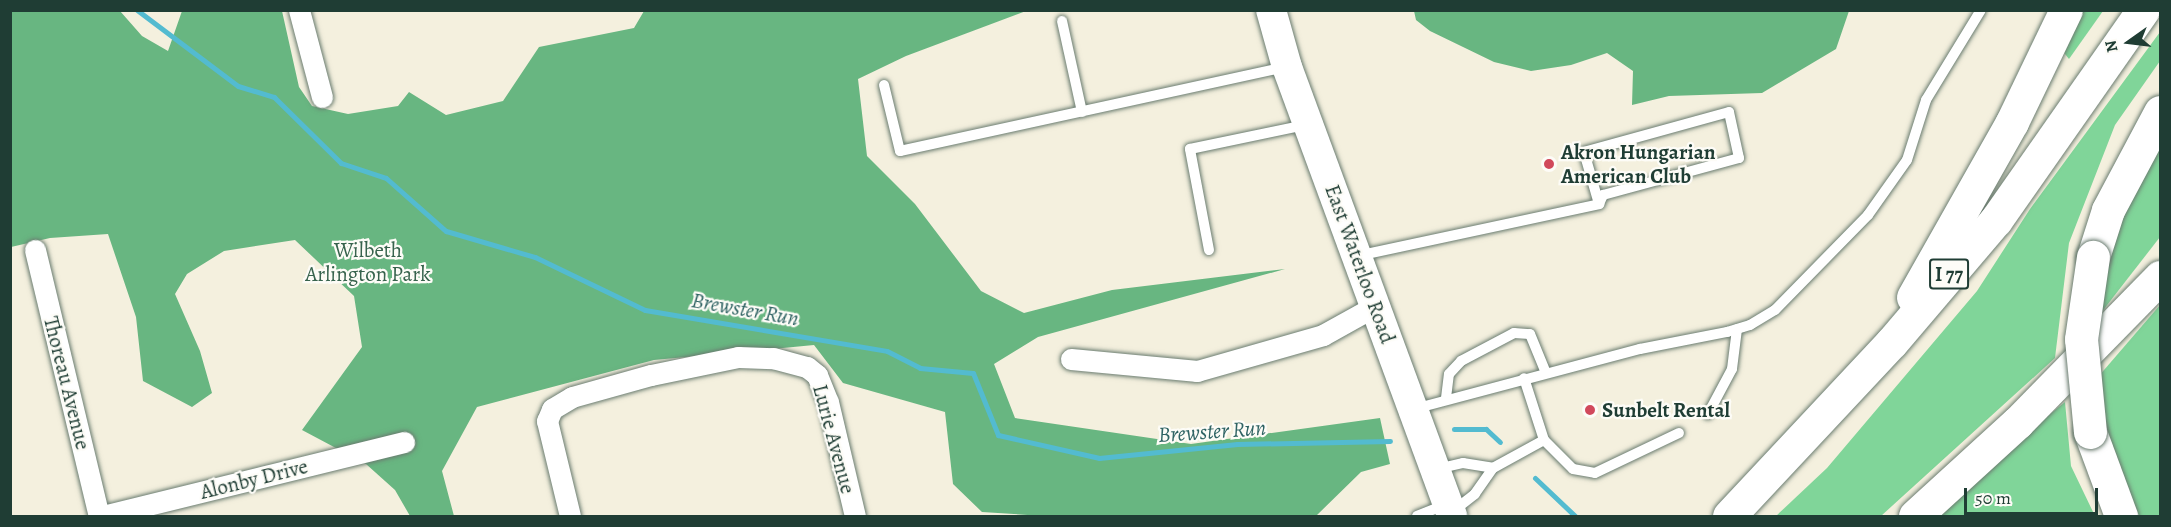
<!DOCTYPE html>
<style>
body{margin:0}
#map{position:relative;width:2171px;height:527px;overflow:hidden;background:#f4f0de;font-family:Alegreya,serif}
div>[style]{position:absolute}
.green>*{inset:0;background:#80d599}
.forest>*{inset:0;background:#68b681}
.stream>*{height:5px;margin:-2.5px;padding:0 2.5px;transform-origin:2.5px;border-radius:2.5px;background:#53bbd0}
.roads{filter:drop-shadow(0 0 2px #6a7c70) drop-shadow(0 0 2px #6a7c70)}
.lane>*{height:10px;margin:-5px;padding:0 5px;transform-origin:5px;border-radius:5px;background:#fff}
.street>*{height:21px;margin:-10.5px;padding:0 10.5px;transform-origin:10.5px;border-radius:10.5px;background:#fff}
.secondary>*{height:30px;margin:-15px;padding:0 15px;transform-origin:15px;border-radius:15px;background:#fff}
.highway>*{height:33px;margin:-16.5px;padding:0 16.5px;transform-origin:16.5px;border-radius:16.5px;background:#fff}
.bridges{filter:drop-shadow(0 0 2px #6a7c70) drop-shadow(0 0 2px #6a7c70)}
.highway-bridge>*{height:33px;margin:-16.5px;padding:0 16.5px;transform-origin:16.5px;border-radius:16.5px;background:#fff}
.dots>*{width:16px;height:16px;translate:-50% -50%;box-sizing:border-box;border:3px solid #fdfcf7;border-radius:50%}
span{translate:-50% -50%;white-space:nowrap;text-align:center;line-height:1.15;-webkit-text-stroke:4.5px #fdfcf7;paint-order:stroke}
.shield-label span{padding:2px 4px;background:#fdfcf7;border:2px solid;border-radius:4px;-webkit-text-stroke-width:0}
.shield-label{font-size:20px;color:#1f3d34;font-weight:700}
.poi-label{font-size:21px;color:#1f3d34;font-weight:700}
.left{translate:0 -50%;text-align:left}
.park-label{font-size:21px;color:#37634d}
.street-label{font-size:21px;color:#1f3d34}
.water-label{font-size:22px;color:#2f6363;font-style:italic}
.frame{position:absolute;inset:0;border:12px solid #1f3d34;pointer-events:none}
.north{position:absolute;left:2099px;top:12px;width:60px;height:60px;-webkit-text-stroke:4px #fdfcf7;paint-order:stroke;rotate:256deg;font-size:16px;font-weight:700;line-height:24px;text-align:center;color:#1f3d34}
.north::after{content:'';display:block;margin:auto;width:21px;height:27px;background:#1f3d34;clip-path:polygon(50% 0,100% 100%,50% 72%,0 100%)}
.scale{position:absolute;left:1964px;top:488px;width:134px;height:27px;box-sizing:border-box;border:3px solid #1f3d34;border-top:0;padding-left:8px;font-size:18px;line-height:21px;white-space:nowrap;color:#1f3d34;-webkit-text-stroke:4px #fdfcf7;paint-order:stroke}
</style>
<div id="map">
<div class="green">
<div style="clip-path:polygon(2079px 11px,2103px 11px,2069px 59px,2061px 49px)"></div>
<div style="clip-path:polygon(2160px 32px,2160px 61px,2115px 125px,2069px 243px,2055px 358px,1881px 516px,1776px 516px,1827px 468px,1977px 291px,2030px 209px)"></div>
<div style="clip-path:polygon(2160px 139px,2160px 237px,2097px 318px,2104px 251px)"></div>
<div style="clip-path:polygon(2160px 305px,2160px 516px,2136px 516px,2104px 439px,2098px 377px)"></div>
<div style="clip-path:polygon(2065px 402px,2071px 466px,2095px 516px,1924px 516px)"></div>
</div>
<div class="forest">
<div style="clip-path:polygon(10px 11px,120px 11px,142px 36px,168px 51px,182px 11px,282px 11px,299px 87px,312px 106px,348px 114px,398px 106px,409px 92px,446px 115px,503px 101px,539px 47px,634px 28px,644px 11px,1026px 11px,906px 56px,858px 79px,867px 156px,915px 204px,981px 291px,1024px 313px,1112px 290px,1285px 269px,1038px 337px,994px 364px,1015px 418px,1191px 444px,1380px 418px,1390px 464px,1361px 472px,1316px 516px,1043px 516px,982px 512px,953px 484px,945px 412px,843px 383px,814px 345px,654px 360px,477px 407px,442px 471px,454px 516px,410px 516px,395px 490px,366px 464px,302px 430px,362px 347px,354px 296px,295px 240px,224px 251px,187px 274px,175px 294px,200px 351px,212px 393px,192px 407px,143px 381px,136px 317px,108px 234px,50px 238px,11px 247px)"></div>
<div style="clip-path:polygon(1414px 11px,1414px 10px,1849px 11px,1836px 49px,1762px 93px,1669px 96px,1632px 105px,1633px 71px,1607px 53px,1571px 65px,1531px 71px,1494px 62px,1430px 31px,1416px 20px)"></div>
</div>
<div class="stream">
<div style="left:137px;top:10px;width:126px;rotate:37deg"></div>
<div style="left:238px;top:86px;width:38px;rotate:17deg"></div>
<div style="left:274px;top:97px;width:94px;rotate:44.6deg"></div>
<div style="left:341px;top:163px;width:47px;rotate:18.4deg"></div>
<div style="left:386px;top:178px;width:80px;rotate:41.5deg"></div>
<div style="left:446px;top:231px;width:93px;rotate:16.3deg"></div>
<div style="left:535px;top:257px;width:122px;rotate:25.7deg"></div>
<div style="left:645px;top:310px;width:245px;rotate:9.6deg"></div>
<div style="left:887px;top:351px;width:37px;rotate:27deg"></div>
<div style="left:920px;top:368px;width:53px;rotate:5.4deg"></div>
<div style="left:973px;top:373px;width:67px;rotate:68deg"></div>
<div style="left:998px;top:435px;width:104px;rotate:12.8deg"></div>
<div style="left:1099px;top:458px;width:139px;rotate:-5.8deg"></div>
<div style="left:1237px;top:444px;width:153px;rotate:-1.1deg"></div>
<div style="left:1454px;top:429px;width:32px"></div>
<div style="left:1486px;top:429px;width:19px;rotate:43deg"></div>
<div style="left:1535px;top:478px;width:55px;rotate:43.5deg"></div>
</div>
<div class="roads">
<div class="lane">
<div style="left:1062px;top:21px;width:93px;rotate:77.6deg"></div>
<div style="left:884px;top:85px;width:68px;rotate:76.4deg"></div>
<div style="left:900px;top:151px;width:395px;rotate:-12.3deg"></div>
<div style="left:1209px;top:250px;width:103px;rotate:-100.7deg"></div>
<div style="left:1190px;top:149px;width:117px;rotate:-11.8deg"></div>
<div style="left:1357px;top:256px;width:248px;rotate:-12.1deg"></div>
<div style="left:1599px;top:204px;width:10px;rotate:-66deg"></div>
<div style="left:1603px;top:195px;width:141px;rotate:-15.2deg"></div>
<div style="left:1739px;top:158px;width:47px;rotate:-102.3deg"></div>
<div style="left:1729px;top:112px;width:150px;rotate:164.6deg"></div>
<div style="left:1584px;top:152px;width:54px;rotate:73.9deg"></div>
<div style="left:1446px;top:398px;width:24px;rotate:-83deg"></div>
<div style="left:1449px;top:374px;width:18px;rotate:-47deg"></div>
<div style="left:1461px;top:361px;width:60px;rotate:-27.8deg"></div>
<div style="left:1514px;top:333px;width:16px;rotate:4deg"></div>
<div style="left:1530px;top:334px;width:42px;rotate:67.7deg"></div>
<div style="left:1414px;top:409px;width:234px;rotate:-14.9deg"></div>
<div style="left:1640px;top:349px;width:89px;rotate:-11.1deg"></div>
<div style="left:1727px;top:332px;width:24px;rotate:-17deg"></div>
<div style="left:1750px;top:325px;width:29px;rotate:-31deg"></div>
<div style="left:1775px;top:310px;width:133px;rotate:-45.6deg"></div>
<div style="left:1868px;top:215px;width:67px;rotate:-54.7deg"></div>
<div style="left:1907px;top:160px;width:63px;rotate:-72.4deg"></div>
<div style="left:1926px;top:100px;width:105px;rotate:-58.6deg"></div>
<div style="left:1708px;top:414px;width:51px;rotate:-61.9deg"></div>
<div style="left:1732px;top:369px;width:40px;rotate:-82.9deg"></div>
<div style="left:1544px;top:440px;width:41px;rotate:45deg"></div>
<div style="left:1573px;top:469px;width:22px;rotate:10deg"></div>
<div style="left:1595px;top:473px;width:93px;rotate:-25.5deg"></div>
<div style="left:1493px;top:468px;width:58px;rotate:-28.8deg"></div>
<div style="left:1544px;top:440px;width:65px;rotate:-107.9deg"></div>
<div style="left:1437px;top:469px;width:27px;rotate:-13deg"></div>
<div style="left:1463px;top:463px;width:30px;rotate:9deg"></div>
<div style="left:1493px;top:468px;width:32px;rotate:125deg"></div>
<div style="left:1475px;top:494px;width:28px;rotate:142deg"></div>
<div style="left:1417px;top:516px;width:32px;rotate:-22deg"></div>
</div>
<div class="street">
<div style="left:299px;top:10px;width:90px;rotate:75.2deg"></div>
<div style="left:35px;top:250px;width:274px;rotate:76.5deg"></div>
<div style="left:1071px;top:359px;width:127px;rotate:5.4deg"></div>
<div style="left:1197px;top:371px;width:131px;rotate:-15.9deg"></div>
<div style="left:1323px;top:335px;width:60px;rotate:-29.1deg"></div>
<div style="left:103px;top:516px;width:310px;rotate:-13.8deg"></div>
<div style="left:570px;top:516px;width:98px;rotate:-103.6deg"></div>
<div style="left:547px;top:421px;width:13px;rotate:-67deg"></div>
<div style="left:552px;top:409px;width:23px;rotate:-31deg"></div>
<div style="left:572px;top:397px;width:82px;rotate:-15.6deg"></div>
<div style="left:651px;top:375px;width:89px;rotate:-11.7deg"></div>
<div style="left:738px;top:357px;width:35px;rotate:2deg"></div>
<div style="left:773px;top:358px;width:35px;rotate:15deg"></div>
<div style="left:807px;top:367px;width:13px;rotate:39deg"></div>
<div style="left:817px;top:375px;width:29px;rotate:68deg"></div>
<div style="left:828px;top:402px;width:117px;rotate:76.7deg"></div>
</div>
<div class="secondary">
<div style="left:1271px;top:10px;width:59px;rotate:74.3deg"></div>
<div style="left:1287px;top:67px;width:478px;rotate:69.8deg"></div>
</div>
<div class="highway">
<div style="left:2093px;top:257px;width:49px;rotate:-72.3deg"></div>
<div style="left:2108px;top:210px;width:111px;rotate:-62deg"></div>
<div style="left:1913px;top:297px;width:201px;rotate:-60.5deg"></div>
<div style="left:2012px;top:122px;width:124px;rotate:-64.3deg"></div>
<div style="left:2090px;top:432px;width:90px;rotate:69.7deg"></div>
<div style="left:1729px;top:516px;width:238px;rotate:-46.9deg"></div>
<div style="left:1892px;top:342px;width:160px;rotate:-49.6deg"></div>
<div style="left:1996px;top:220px;width:256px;rotate:-55deg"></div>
<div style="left:1915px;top:516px;width:139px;rotate:-42.4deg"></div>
<div style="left:2018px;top:422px;width:203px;rotate:-45.6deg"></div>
</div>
</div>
<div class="bridges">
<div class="highway-bridge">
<div style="left:2090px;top:432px;width:93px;rotate:-95.5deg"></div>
<div style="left:2081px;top:339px;width:83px;rotate:-81.7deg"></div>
</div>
</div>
<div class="dots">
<div style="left:1549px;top:164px;background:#d1495b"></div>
<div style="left:1590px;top:410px;background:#d1495b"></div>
</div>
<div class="shield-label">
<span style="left:1949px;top:274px">I 77</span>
</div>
<div class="poi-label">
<span class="left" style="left:1561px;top:164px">Akron Hungarian<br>American Club</span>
<span class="left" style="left:1602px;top:410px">Sunbelt Rental</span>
</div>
<div class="park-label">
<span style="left:368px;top:262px">Wilbeth<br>Arlington Park</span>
</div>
<div class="street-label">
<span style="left:1360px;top:264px;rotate:70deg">East Waterloo Road</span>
<span style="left:67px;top:383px;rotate:76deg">Thoreau Avenue</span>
<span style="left:834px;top:439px;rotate:75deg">Lurie Avenue</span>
<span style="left:254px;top:479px;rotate:-14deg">Alonby Drive</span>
</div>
<div class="water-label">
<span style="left:745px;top:310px;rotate:10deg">Brewster Run</span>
<span style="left:1212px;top:432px;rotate:-4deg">Brewster Run</span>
</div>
<div class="frame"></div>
<div class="north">N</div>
<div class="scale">50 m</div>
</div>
